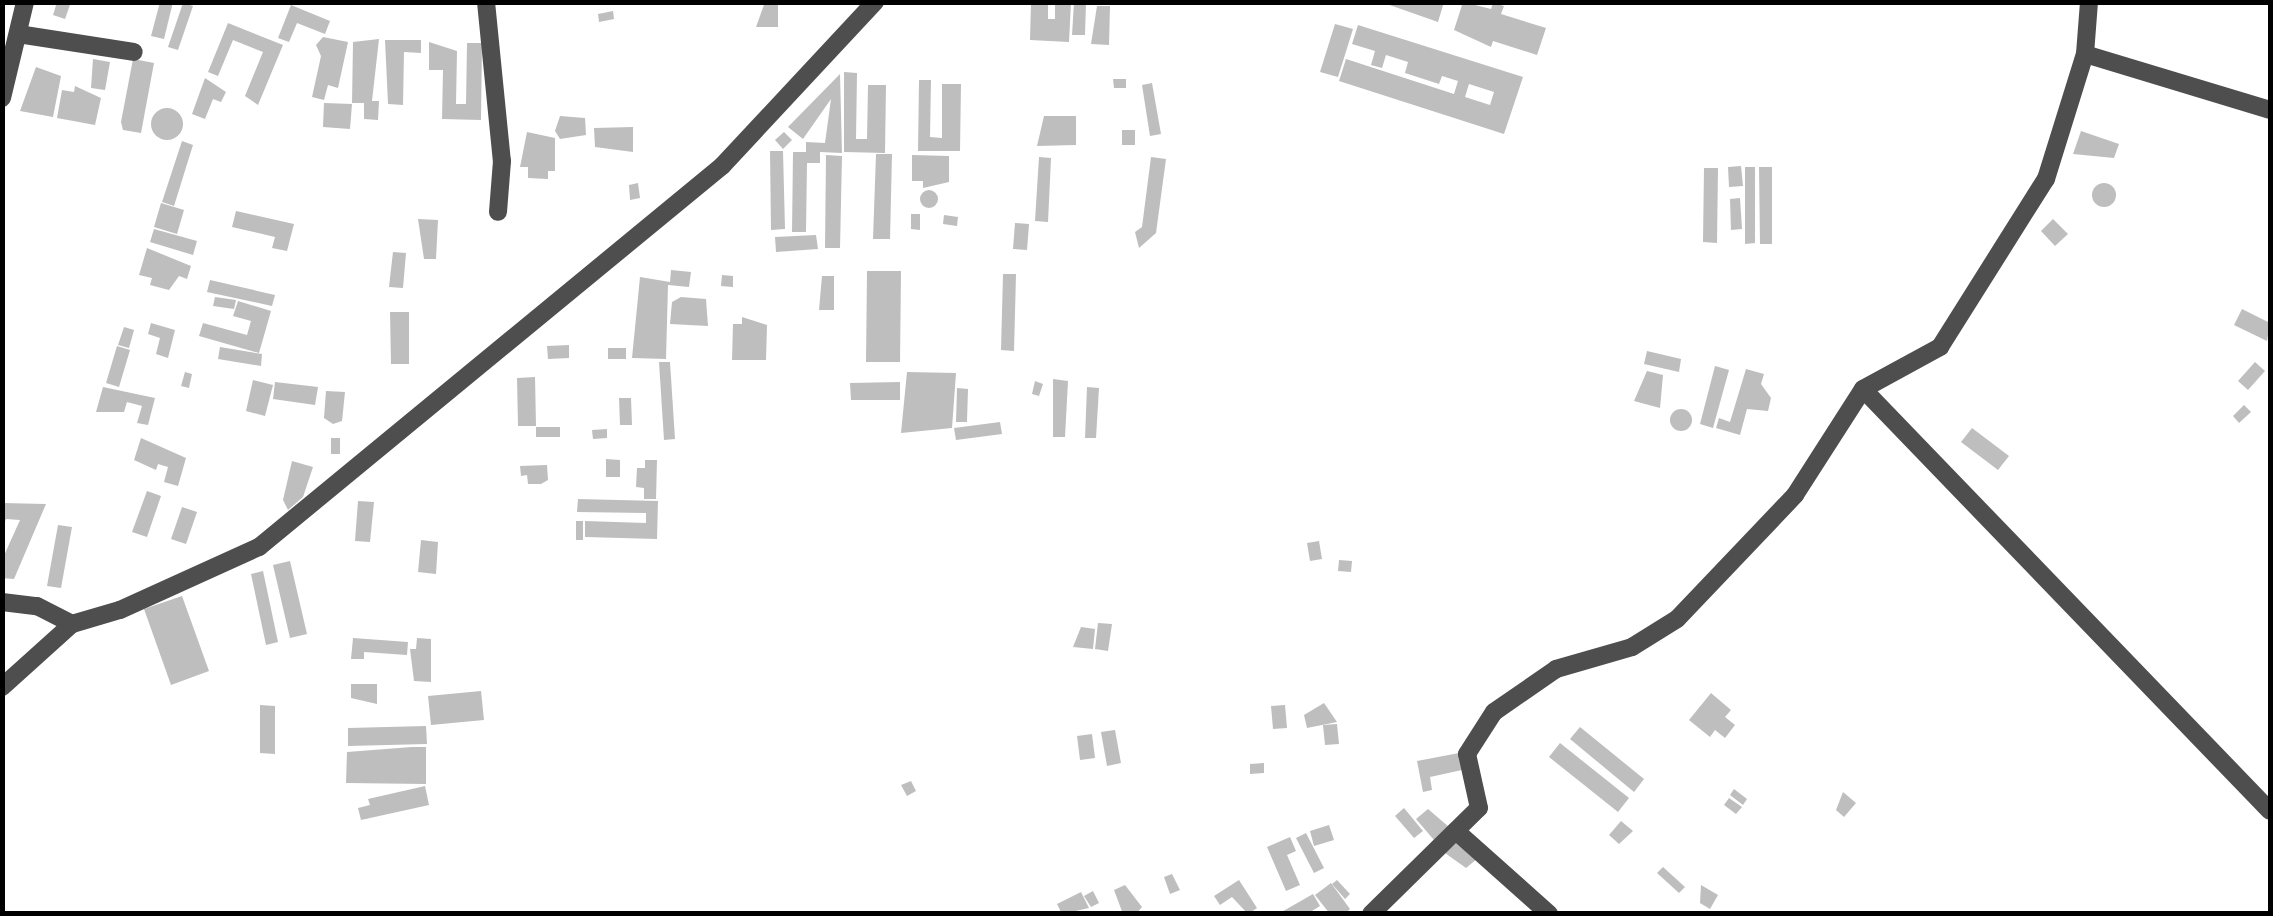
<!DOCTYPE html>
<style>
body{margin:0}
#map{position:relative;width:2273px;height:916px;overflow:hidden;background:#fff;font-family:Karla,sans-serif}
div>[style]{position:absolute}
.building>*{inset:0;background:#bebebe}
.round{border-radius:50%}
.minor>*{height:18px;margin:-9px;padding:0 9px;transform-origin:9px;border-radius:9px;background:#4e4e4e}
span{translate:-50% -50%;white-space:nowrap;text-align:center;line-height:1.15;-webkit-text-stroke:9px #fff;paint-order:stroke}
.frame{position:absolute;inset:0;border:5px solid #000;pointer-events:none}
</style>
<div id="map">
<div class="building">
<div style="clip-path:polygon(57px 2px,71px 2px,65px 19px,53px 15px)"></div>
<div style="clip-path:polygon(160px 2px,173px 2px,164px 39px,151px 36px)"></div>
<div style="clip-path:polygon(765px 2px,778px 2px,778px 27px,756px 27px)"></div>
<div style="clip-path:polygon(1031px 2px,1048px 2px,1048px 19px,1055px 19px,1055px 2px,1071px 2px,1069px 42px,1030px 40px)"></div>
<div style="clip-path:polygon(1074px 2px,1086px 2px,1085px 35px,1072px 35px)"></div>
<div style="clip-path:polygon(1381px 2px,1444px 2px,1438px 22px)"></div>
<div style="clip-path:polygon(1463px 2px,1491px 9px,1493px 3px,1504px 6px,1501px 14px,1546px 28px,1537px 55px,1493px 41px,1491px 47px,1454px 30px)"></div>
<div style="clip-path:polygon(183px 3px,193px 6px,178px 50px,168px 47px)"></div>
<div style="clip-path:polygon(291px 5px,330px 21px,325px 34px,297px 23px,289px 42px,278px 38px)"></div>
<div style="clip-path:polygon(1097px 6px,1110px 6px,1109px 45px,1091px 44px)"></div>
<div style="clip-path:polygon(613px 11px,614px 19px,599px 22px,598px 14px)"></div>
<div style="clip-path:polygon(228px 23px,283px 45px,258px 105px,245px 96px,263px 52px,233px 40px,218px 76px,208px 72px)"></div>
<div style="clip-path:polygon(1335px 24px,1353px 29px,1338px 77px,1320px 72px)"></div>
<div style="clip-path:polygon(evenodd,1358px 25px,1523px 77px,1504px 134px,1339px 81px,1346px 59px,1454px 94px,1458px 81px,1442px 76px,1439px 84px,1405px 73px,1408px 62px,1386px 55px,1382px 68px,1371px 65px,1375px 51px,1352px 44px,1358px 25px,1469px 84px,1494px 92px,1490px 105px,1465px 97px,1469px 84px)"></div>
<div style="clip-path:polygon(323px 37px,348px 42px,338px 88px,328px 85px,324px 100px,312px 97px,321px 56px,316px 45px)"></div>
<div style="clip-path:polygon(379px 39px,372px 101px,379px 101px,378px 120px,364px 119px,364px 103px,352px 103px,353px 42px)"></div>
<div style="clip-path:polygon(385px 40px,421px 40px,421px 53px,404px 52px,403px 105px,388px 104px)"></div>
<div style="clip-path:polygon(429px 42px,457px 51px,456px 104px,466px 104px,467px 43px,482px 43px,481px 120px,442px 119px,443px 70px,429px 70px)"></div>
<div style="clip-path:polygon(93px 59px,110px 62px,105px 90px,91px 88px)"></div>
<div style="clip-path:polygon(133px 59px,154px 63px,141px 133px,123px 130px,121px 122px)"></div>
<div style="clip-path:polygon(36px 67px,61px 76px,53px 117px,20px 111px)"></div>
<div style="clip-path:polygon(844px 72px,857px 73px,856px 139px,867px 139px,868px 85px,886px 85px,885px 153px,844px 152px)"></div>
<div style="clip-path:polygon(840px 74px,842px 153px,820px 152px,820px 163px,807px 163px,806px 232px,792px 232px,793px 152px,806px 152px,806px 142px,825px 143px,831px 99px,803px 139px,788px 127px)"></div>
<div style="clip-path:polygon(205px 78px,226px 92px,221px 102px,213px 99px,205px 119px,192px 114px)"></div>
<div style="clip-path:polygon(1113px 79px,1126px 79px,1126px 88px,1114px 88px)"></div>
<div style="clip-path:polygon(919px 80px,931px 80px,930px 137px,942px 138px,942px 84px,961px 84px,960px 151px,918px 151px)"></div>
<div style="clip-path:polygon(1152px 83px,1161px 134px,1150px 136px,1142px 85px)"></div>
<div style="clip-path:polygon(75px 86px,101px 98px,95px 125px,57px 118px,62px 90px,74px 92px)"></div>
<div style="clip-path:polygon(324px 103px,352px 104px,350px 129px,323px 127px)"></div>
<div class="round" style="left:151px;top:108px;width:32px;height:32px"></div>
<div style="clip-path:polygon(560px 116px,585px 118px,586px 135px,560px 139px,555px 131px)"></div>
<div style="clip-path:polygon(1044px 116px,1076px 116px,1076px 145px,1037px 146px)"></div>
<div style="clip-path:polygon(633px 127px,633px 152px,595px 147px,594px 128px)"></div>
<div style="clip-path:polygon(1122px 130px,1135px 130px,1135px 145px,1122px 145px)"></div>
<div style="clip-path:polygon(2081px 131px,2119px 144px,2114px 158px,2073px 154px)"></div>
<div style="clip-path:polygon(527px 132px,555px 138px,555px 171px,548px 171px,548px 179px,528px 178px,528px 167px,520px 167px)"></div>
<div style="clip-path:polygon(784px 132px,792px 140px,783px 149px,775px 140px)"></div>
<div style="clip-path:polygon(182px 141px,193px 145px,174px 206px,162px 202px)"></div>
<div style="clip-path:polygon(770px 151px,783px 151px,785px 229px,771px 230px)"></div>
<div style="clip-path:polygon(876px 154px,892px 154px,890px 239px,873px 239px)"></div>
<div style="clip-path:polygon(826px 155px,842px 156px,840px 248px,825px 248px)"></div>
<div style="clip-path:polygon(912px 155px,949px 156px,949px 182px,923px 188px,923px 181px,912px 181px)"></div>
<div style="clip-path:polygon(1039px 157px,1051px 158px,1048px 222px,1035px 221px)"></div>
<div style="clip-path:polygon(1151px 157px,1166px 159px,1156px 233px,1139px 248px,1135px 232px,1142px 227px)"></div>
<div style="clip-path:polygon(1741px 166px,1743px 186px,1729px 187px,1728px 167px)"></div>
<div style="clip-path:polygon(1745px 167px,1755px 167px,1755px 243px,1745px 244px)"></div>
<div style="clip-path:polygon(1759px 167px,1772px 167px,1772px 244px,1760px 244px)"></div>
<div style="clip-path:polygon(1704px 168px,1718px 168px,1717px 243px,1703px 242px)"></div>
<div class="round" style="left:2092px;top:183px;width:24px;height:24px"></div>
<div style="clip-path:polygon(638px 183px,640px 198px,630px 200px,629px 185px)"></div>
<div class="round" style="left:920px;top:190px;width:18px;height:18px"></div>
<div style="clip-path:polygon(1740px 198px,1742px 229px,1731px 230px,1730px 199px)"></div>
<div style="clip-path:polygon(161px 203px,184px 210px,177px 234px,154px 227px)"></div>
<div style="clip-path:polygon(236px 211px,294px 224px,287px 251px,272px 248px,275px 237px,232px 227px)"></div>
<div style="clip-path:polygon(911px 214px,920px 214px,920px 230px,911px 229px)"></div>
<div style="clip-path:polygon(944px 215px,958px 217px,957px 226px,943px 224px)"></div>
<div style="clip-path:polygon(418px 219px,438px 220px,436px 259px,424px 259px)"></div>
<div style="clip-path:polygon(2053px 219px,2068px 234px,2055px 246px,2041px 231px)"></div>
<div style="clip-path:polygon(1015px 223px,1029px 224px,1027px 250px,1013px 249px)"></div>
<div style="clip-path:polygon(154px 229px,197px 241px,193px 255px,150px 242px)"></div>
<div style="clip-path:polygon(816px 235px,818px 249px,776px 252px,775px 237px)"></div>
<div style="clip-path:polygon(147px 248px,191px 266px,187px 279px,179px 276px,169px 290px,150px 285px,152px 278px,139px 275px)"></div>
<div style="clip-path:polygon(393px 252px,406px 253px,403px 288px,389px 287px)"></div>
<div style="clip-path:polygon(671px 270px,691px 272px,689px 287px,668px 285px,666px 359px,632px 358px,640px 277px,670px 282px)"></div>
<div style="clip-path:polygon(867px 271px,901px 271px,900px 362px,866px 362px)"></div>
<div style="clip-path:polygon(1003px 274px,1016px 274px,1014px 351px,1001px 350px)"></div>
<div style="clip-path:polygon(722px 275px,733px 276px,733px 287px,721px 286px)"></div>
<div style="clip-path:polygon(822px 276px,834px 276px,834px 310px,819px 310px)"></div>
<div style="clip-path:polygon(210px 280px,275px 295px,272px 306px,207px 292px)"></div>
<div style="clip-path:polygon(215px 297px,236px 300px,234px 309px,213px 306px)"></div>
<div style="clip-path:polygon(681px 297px,706px 299px,708px 326px,670px 324px,672px 302px)"></div>
<div style="clip-path:polygon(238px 301px,271px 311px,259px 353px,199px 336px,203px 323px,247px 335px,251px 321px,233px 316px)"></div>
<div style="clip-path:polygon(2242px 309px,2270px 323px,2267px 341px,2234px 325px)"></div>
<div style="clip-path:polygon(390px 312px,409px 312px,409px 364px,391px 364px)"></div>
<div style="clip-path:polygon(742px 317px,767px 325px,766px 360px,732px 360px,733px 324px,742px 324px)"></div>
<div style="clip-path:polygon(151px 323px,175px 330px,168px 358px,156px 354px,160px 338px,148px 334px)"></div>
<div style="clip-path:polygon(124px 327px,134px 330px,129px 348px,118px 345px)"></div>
<div style="clip-path:polygon(569px 345px,569px 358px,548px 359px,547px 346px)"></div>
<div style="clip-path:polygon(117px 346px,130px 350px,119px 387px,106px 383px)"></div>
<div style="clip-path:polygon(220px 347px,262px 354px,261px 366px,218px 359px)"></div>
<div style="clip-path:polygon(608px 348px,626px 348px,626px 359px,608px 359px)"></div>
<div style="clip-path:polygon(1647px 351px,1681px 359px,1679px 372px,1644px 364px)"></div>
<div style="clip-path:polygon(659px 362px,670px 362px,675px 439px,664px 440px)"></div>
<div style="clip-path:polygon(2255px 362px,2265px 371px,2248px 390px,2238px 381px)"></div>
<div style="clip-path:polygon(1715px 366px,1729px 370px,1713px 428px,1700px 424px)"></div>
<div style="clip-path:polygon(1746px 369px,1764px 374px,1761px 384px,1771px 398px,1768px 411px,1747px 409px,1740px 435px,1716px 428px,1719px 418px,1730px 422px)"></div>
<div style="clip-path:polygon(1647px 371px,1663px 375px,1660px 408px,1634px 401px)"></div>
<div style="clip-path:polygon(185px 372px,192px 374px,189px 388px,181px 386px)"></div>
<div style="clip-path:polygon(907px 372px,956px 373px,952px 428px,901px 433px)"></div>
<div style="clip-path:polygon(535px 377px,536px 426px,518px 426px,517px 378px)"></div>
<div style="clip-path:polygon(1053px 379px,1068px 381px,1065px 437px,1053px 437px)"></div>
<div style="clip-path:polygon(253px 380px,273px 385px,265px 416px,246px 411px)"></div>
<div style="clip-path:polygon(1035px 381px,1043px 384px,1039px 396px,1032px 394px)"></div>
<div style="clip-path:polygon(275px 382px,318px 387px,315px 405px,273px 399px)"></div>
<div style="clip-path:polygon(900px 382px,900px 400px,851px 400px,850px 383px)"></div>
<div style="clip-path:polygon(103px 387px,155px 398px,148px 425px,137px 423px,142px 406px,127px 402px,124px 412px,96px 412px)"></div>
<div style="clip-path:polygon(1087px 387px,1099px 388px,1096px 438px,1085px 438px)"></div>
<div style="clip-path:polygon(957px 388px,968px 389px,967px 422px,956px 422px)"></div>
<div style="clip-path:polygon(326px 391px,345px 392px,342px 421px,333px 424px,324px 418px)"></div>
<div style="clip-path:polygon(619px 398px,631px 398px,632px 425px,620px 425px)"></div>
<div style="clip-path:polygon(2244px 405px,2251px 412px,2239px 423px,2233px 416px)"></div>
<div class="round" style="left:1670px;top:409px;width:22px;height:22px"></div>
<div style="clip-path:polygon(1000px 422px,1002px 434px,956px 440px,954px 428px)"></div>
<div style="clip-path:polygon(536px 427px,560px 427px,560px 437px,536px 437px)"></div>
<div style="clip-path:polygon(1972px 428px,2009px 456px,1998px 470px,1961px 442px)"></div>
<div style="clip-path:polygon(607px 429px,607px 438px,593px 439px,592px 430px)"></div>
<div style="clip-path:polygon(141px 438px,186px 458px,178px 486px,164px 482px,168px 467px,158px 464px,156px 470px,134px 460px)"></div>
<div style="clip-path:polygon(331px 438px,340px 438px,340px 454px,331px 454px)"></div>
<div style="clip-path:polygon(606px 459px,620px 460px,620px 477px,606px 477px)"></div>
<div style="clip-path:polygon(645px 460px,657px 460px,656px 499px,644px 499px,644px 488px,636px 487px,637px 468px,645px 468px)"></div>
<div style="clip-path:polygon(292px 461px,313px 467px,303px 497px,288px 510px,283px 500px)"></div>
<div style="clip-path:polygon(547px 465px,548px 480px,541px 484px,528px 484px,527px 475px,521px 476px,520px 466px)"></div>
<div style="clip-path:polygon(147px 491px,161px 496px,147px 537px,132px 532px)"></div>
<div style="clip-path:polygon(578px 499px,658px 501px,657px 539px,585px 537px,585px 521px,646px 523px,646px 513px,577px 512px)"></div>
<div style="clip-path:polygon(358px 501px,374px 502px,370px 542px,355px 541px)"></div>
<div style="clip-path:polygon(2px 503px,46px 504px,14px 579px,2px 578px,2px 560px,20px 520px,6px 519px,2px 528px)"></div>
<div style="clip-path:polygon(182px 507px,197px 512px,186px 544px,171px 539px)"></div>
<div style="clip-path:polygon(576px 521px,583px 521px,583px 540px,576px 540px)"></div>
<div style="clip-path:polygon(58px 525px,72px 527px,61px 588px,47px 586px)"></div>
<div style="clip-path:polygon(421px 540px,438px 542px,436px 574px,418px 572px)"></div>
<div style="clip-path:polygon(1319px 541px,1322px 559px,1310px 561px,1307px 543px)"></div>
<div style="clip-path:polygon(1339px 560px,1352px 561px,1351px 572px,1338px 571px)"></div>
<div style="clip-path:polygon(290px 561px,307px 634px,290px 638px,273px 565px)"></div>
<div style="clip-path:polygon(263px 571px,278px 642px,266px 645px,251px 574px)"></div>
<div style="clip-path:polygon(182px 596px,209px 671px,171px 685px,144px 609px)"></div>
<div style="clip-path:polygon(1098px 623px,1112px 624px,1108px 651px,1095px 649px)"></div>
<div style="clip-path:polygon(1081px 627px,1095px 629px,1093px 649px,1073px 647px)"></div>
<div style="clip-path:polygon(353px 638px,408px 642px,407px 655px,364px 652px,364px 659px,351px 659px)"></div>
<div style="clip-path:polygon(417px 638px,431px 639px,431px 682px,414px 681px,410px 649px,416px 649px)"></div>
<div style="clip-path:polygon(351px 684px,377px 684px,377px 704px,351px 698px)"></div>
<div style="clip-path:polygon(481px 691px,484px 720px,431px 725px,428px 696px)"></div>
<div style="clip-path:polygon(1711px 693px,1731px 710px,1725px 717px,1735px 725px,1725px 738px,1715px 730px,1710px 737px,1689px 720px)"></div>
<div style="clip-path:polygon(1324px 703px,1337px 722px,1307px 728px,1304px 715px)"></div>
<div style="clip-path:polygon(260px 705px,275px 706px,275px 754px,260px 753px)"></div>
<div style="clip-path:polygon(1285px 705px,1287px 728px,1273px 729px,1271px 706px)"></div>
<div style="clip-path:polygon(1337px 724px,1339px 744px,1325px 745px,1323px 725px)"></div>
<div style="clip-path:polygon(426px 726px,427px 744px,348px 746px,348px 728px)"></div>
<div style="clip-path:polygon(1580px 727px,1644px 779px,1634px 792px,1570px 739px)"></div>
<div style="clip-path:polygon(1115px 730px,1121px 763px,1107px 766px,1101px 732px)"></div>
<div style="clip-path:polygon(1092px 734px,1095px 758px,1080px 760px,1077px 736px)"></div>
<div style="clip-path:polygon(1560px 743px,1629px 798px,1618px 812px,1549px 757px)"></div>
<div style="clip-path:polygon(412px 747px,426px 747px,426px 784px,346px 783px,347px 752px)"></div>
<div style="clip-path:polygon(1459px 753px,1462px 770px,1430px 777px,1432px 790px,1423px 792px,1417px 761px)"></div>
<div style="clip-path:polygon(1264px 763px,1264px 773px,1250px 774px,1250px 764px)"></div>
<div style="clip-path:polygon(911px 781px,916px 791px,907px 796px,901px 785px)"></div>
<div style="clip-path:polygon(425px 786px,429px 805px,361px 820px,358px 808px,370px 805px,368px 799px)"></div>
<div style="clip-path:polygon(1734px 789px,1747px 799px,1743px 805px,1730px 795px)"></div>
<div style="clip-path:polygon(1843px 792px,1856px 803px,1844px 817px,1836px 810px)"></div>
<div style="clip-path:polygon(1729px 798px,1742px 807px,1736px 814px,1724px 805px)"></div>
<div style="clip-path:polygon(1404px 808px,1423px 831px,1414px 838px,1395px 816px)"></div>
<div style="clip-path:polygon(1428px 809px,1449px 827px,1434px 840px,1416px 819px)"></div>
<div style="clip-path:polygon(1621px 821px,1633px 831px,1619px 844px,1609px 835px)"></div>
<div style="clip-path:polygon(1329px 825px,1334px 840px,1314px 846px,1310px 831px)"></div>
<div style="clip-path:polygon(1306px 833px,1324px 868px,1314px 873px,1296px 838px)"></div>
<div style="clip-path:polygon(1290px 837px,1296px 851px,1287px 855px,1300px 885px,1286px 891px,1267px 847px)"></div>
<div style="clip-path:polygon(1459px 840px,1477px 859px,1466px 868px,1445px 853px)"></div>
<div style="clip-path:polygon(1663px 867px,1685px 887px,1679px 893px,1657px 873px)"></div>
<div style="clip-path:polygon(1172px 874px,1180px 890px,1170px 894px,1164px 877px)"></div>
<div style="clip-path:polygon(1239px 880px,1257px 908px,1248px 914px,1232px 897px,1220px 905px,1214px 896px)"></div>
<div style="clip-path:polygon(1337px 880px,1350px 894px,1345px 899px,1332px 884px)"></div>
<div style="clip-path:polygon(1331px 883px,1350px 909px,1345px 914px,1330px 914px,1315px 895px)"></div>
<div style="clip-path:polygon(1125px 885px,1142px 907px,1136px 914px,1123px 914px,1114px 890px)"></div>
<div style="clip-path:polygon(1701px 885px,1718px 895px,1710px 909px,1700px 903px)"></div>
<div style="clip-path:polygon(1093px 891px,1099px 903px,1091px 907px,1084px 896px)"></div>
<div style="clip-path:polygon(1081px 892px,1089px 908px,1062px 914px,1057px 904px)"></div>
<div style="clip-path:polygon(1313px 894px,1320px 906px,1307px 914px,1278px 914px)"></div>
</div>
<div class="minor">
<div style="left:486px;top:2px;width:160px;rotate:84.3deg"></div>
<div style="left:502px;top:161px;width:51px;rotate:94.5deg"></div>
<div style="left:18px;top:34px;width:117px;rotate:8.8deg"></div>
<div style="left:2085px;top:54px;width:193px;rotate:16.8deg"></div>
<div style="left:2px;top:98px;width:99px;rotate:-76.5deg"></div>
<div style="left:1863px;top:389px;width:586px;rotate:46.04deg"></div>
<div style="left:2px;top:602px;width:35px;rotate:7deg"></div>
<div style="left:37px;top:606px;width:39px;rotate:27deg"></div>
<div style="left:2px;top:687px;width:94px;rotate:-42deg"></div>
<div style="left:72px;top:624px;width:50px;rotate:-16.3deg"></div>
<div style="left:120px;top:610px;width:153px;rotate:-24.4deg"></div>
<div style="left:259px;top:547px;width:600px;rotate:-39.45deg"></div>
<div style="left:722px;top:166px;width:224px;rotate:-47deg"></div>
<div style="left:1456px;top:831px;width:125px;rotate:41.7deg"></div>
<div style="left:1371px;top:914px;width:151px;rotate:-44.5deg"></div>
<div style="left:1479px;top:808px;width:55px;rotate:-102.5deg"></div>
<div style="left:1467px;top:754px;width:50px;rotate:-57.3deg"></div>
<div style="left:1494px;top:712px;width:75px;rotate:-34.7deg"></div>
<div style="left:1556px;top:669px;width:79px;rotate:-16.1deg"></div>
<div style="left:1632px;top:647px;width:53px;rotate:-31.9deg"></div>
<div style="left:1677px;top:619px;width:171px;rotate:-46.4deg"></div>
<div style="left:1795px;top:495px;width:126px;rotate:-57.3deg"></div>
<div style="left:1863px;top:389px;width:88px;rotate:-28.6deg"></div>
<div style="left:1940px;top:347px;width:199px;rotate:-57.8deg"></div>
<div style="left:2046px;top:179px;width:131px;rotate:-72.7deg"></div>
<div style="left:2085px;top:54px;width:52px;rotate:-85.6deg"></div>
</div>
<div class="frame"></div>
</div>
